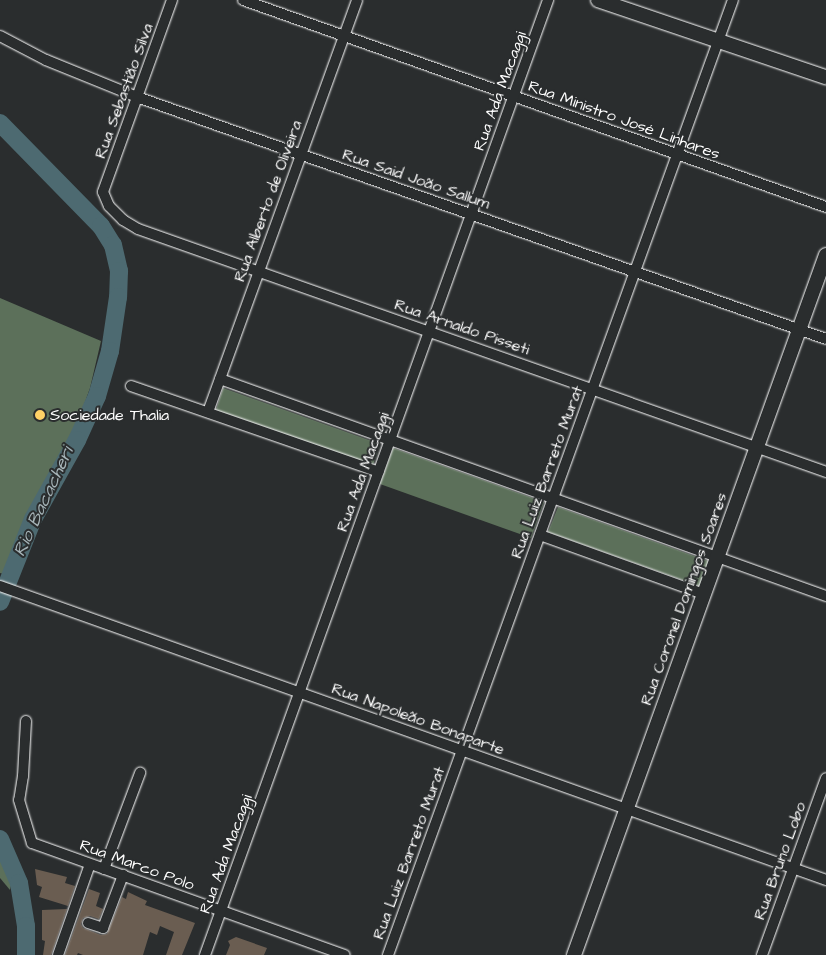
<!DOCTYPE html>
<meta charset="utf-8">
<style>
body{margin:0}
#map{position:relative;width:826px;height:955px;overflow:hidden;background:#2a2d2e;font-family:"Architects Daughter",sans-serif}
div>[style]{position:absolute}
.green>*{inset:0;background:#5c705a}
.river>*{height:18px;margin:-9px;padding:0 9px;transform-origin:9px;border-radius:9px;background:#4d6a71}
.building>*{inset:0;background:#6a5d51}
.roads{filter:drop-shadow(0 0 1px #fff) drop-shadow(0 0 1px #fff)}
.street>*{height:10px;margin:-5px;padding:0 5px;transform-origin:5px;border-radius:5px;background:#2a2d2e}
.secondary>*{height:14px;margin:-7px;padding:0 7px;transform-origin:7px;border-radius:7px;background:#2a2d2e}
.dots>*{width:14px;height:14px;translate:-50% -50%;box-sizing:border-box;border:2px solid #2a2d2e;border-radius:50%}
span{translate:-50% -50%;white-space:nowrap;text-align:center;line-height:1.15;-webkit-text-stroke:4px #2a2d2e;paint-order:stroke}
.street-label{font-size:16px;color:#fff}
.poi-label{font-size:16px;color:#fff}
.left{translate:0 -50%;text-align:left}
.water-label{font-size:18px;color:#a6b4b8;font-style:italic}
</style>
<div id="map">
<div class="green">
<div style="clip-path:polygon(0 298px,101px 341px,90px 388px,71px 441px,40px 490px,4px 574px,0 573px)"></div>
<div style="clip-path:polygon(223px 388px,380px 444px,373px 465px,216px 410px)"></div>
<div style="clip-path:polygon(393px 448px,544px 502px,531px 538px,380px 484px)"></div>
<div style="clip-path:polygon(558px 507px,711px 562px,702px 587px,548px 532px)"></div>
<div style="clip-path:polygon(0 846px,13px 876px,10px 890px,0 878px)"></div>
</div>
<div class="river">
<div style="left:0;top:123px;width:144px;rotate:45.6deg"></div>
<div style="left:101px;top:226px;width:22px;rotate:58deg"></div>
<div style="left:113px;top:245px;width:27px;rotate:77deg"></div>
<div style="left:119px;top:271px;width:26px;rotate:92deg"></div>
<div style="left:118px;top:297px;width:55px;rotate:98.4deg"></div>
<div style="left:110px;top:351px;width:47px;rotate:106.1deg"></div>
<div style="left:97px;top:396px;width:48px;rotate:114.4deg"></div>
<div style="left:77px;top:440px;width:90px;rotate:119.1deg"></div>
<div style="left:33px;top:519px;width:89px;rotate:111.7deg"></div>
<div style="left:0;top:839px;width:48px;rotate:66.6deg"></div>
<div style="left:19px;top:883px;width:44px;rotate:80.8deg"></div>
<div style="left:26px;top:926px;width:29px;rotate:90deg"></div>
</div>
<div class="building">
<div style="clip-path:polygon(35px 869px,67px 877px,65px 883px,75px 886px,68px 906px,39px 897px,42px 887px,37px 885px)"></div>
<div style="clip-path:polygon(89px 889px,100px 893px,96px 906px,103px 909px,99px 919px,90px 916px,83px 918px,81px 924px,83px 928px,101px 935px,107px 934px,122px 897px,126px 899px,128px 892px,147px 901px,145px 905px,195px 923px,182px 955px,166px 955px,174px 932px,160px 926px,157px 935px,150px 932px,143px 955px,83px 955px,78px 953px,77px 955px,65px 955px)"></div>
<div style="clip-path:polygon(67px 909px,51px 955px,43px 955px,45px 941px,42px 940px,42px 910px)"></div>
<div style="clip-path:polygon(236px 937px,267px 948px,264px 955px,226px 955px,230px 945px,228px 941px)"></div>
</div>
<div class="roads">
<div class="street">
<div style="left:172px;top:0;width:204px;rotate:109.8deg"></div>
<div style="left:103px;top:192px;width:15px;rotate:67deg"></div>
<div style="left:109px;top:206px;width:20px;rotate:45deg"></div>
<div style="left:123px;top:220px;width:17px;rotate:31deg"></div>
<div style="left:138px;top:229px;width:730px;rotate:19.45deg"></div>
<div style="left:243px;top:0;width:619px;rotate:19.55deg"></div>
<div style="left:0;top:36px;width:52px;rotate:27.6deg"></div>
<div style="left:46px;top:60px;width:98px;rotate:22.1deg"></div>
<div style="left:137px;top:97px;width:730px;rotate:19.35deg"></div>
<div style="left:220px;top:379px;width:644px;rotate:19.7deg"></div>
<div style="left:131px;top:386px;width:262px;rotate:19.1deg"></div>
<div style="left:208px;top:412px;width:438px;rotate:-70.1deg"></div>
<div style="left:540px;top:535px;width:174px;rotate:19.8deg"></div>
<div style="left:0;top:586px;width:877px;rotate:19.59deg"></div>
<div style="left:26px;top:721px;width:55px;rotate:93.1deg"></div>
<div style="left:23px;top:776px;width:24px;rotate:99deg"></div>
<div style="left:19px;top:800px;width:45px;rotate:73.2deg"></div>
<div style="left:32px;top:843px;width:332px;rotate:19.7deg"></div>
<div style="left:104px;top:869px;width:103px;rotate:-69.4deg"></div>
<div style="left:88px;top:923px;width:16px;rotate:18deg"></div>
<div style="left:103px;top:928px;width:57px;rotate:-69.3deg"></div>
<div style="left:58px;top:955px;width:96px;rotate:-70.6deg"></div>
<div style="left:205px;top:955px;width:1015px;rotate:-70.24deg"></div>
<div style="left:388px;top:955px;width:1015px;rotate:-70.14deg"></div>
<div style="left:762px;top:955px;width:188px;rotate:-70.1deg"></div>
</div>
<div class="secondary">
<div style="left:598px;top:0;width:241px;rotate:18.7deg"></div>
<div style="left:574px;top:955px;width:744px;rotate:-70.2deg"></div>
</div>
</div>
<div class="dots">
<div style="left:40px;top:415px;background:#ffd166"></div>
</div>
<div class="street-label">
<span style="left:124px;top:91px;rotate:-70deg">Rua Sebastião Silva</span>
<span style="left:500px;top:91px;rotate:-70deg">Rua Ada Macaggi</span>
<span style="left:624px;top:120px;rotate:20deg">Rua Ministro José Linhares</span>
<span style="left:416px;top:179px;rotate:19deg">Rua Said João Sallum</span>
<span style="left:268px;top:201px;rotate:-70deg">Rua Alberto de Oliveira</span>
<span style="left:462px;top:327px;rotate:19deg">Rua Arnaldo Pisseti</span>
<span style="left:363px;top:472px;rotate:-70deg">Rua Ada Macaggi</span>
<span style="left:547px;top:472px;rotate:-70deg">Rua Luiz Barreto Murat</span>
<span style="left:684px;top:599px;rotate:-70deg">Rua Coronel Domingos Soares</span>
<span style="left:418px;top:719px;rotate:20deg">Rua Napoleão Bonaparte</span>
<span style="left:409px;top:853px;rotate:-70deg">Rua Luiz Barreto Murat</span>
<span style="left:226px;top:854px;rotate:-70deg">Rua Ada Macaggi</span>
<span style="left:780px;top:861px;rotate:-70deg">Rua Bruno Lobo</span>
<span style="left:137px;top:865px;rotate:20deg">Rua Marco Polo</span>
</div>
<div class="poi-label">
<span class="left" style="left:50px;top:415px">Sociedade Thalia</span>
</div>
<div class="water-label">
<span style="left:44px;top:502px;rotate:-65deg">Rio Bacacheri</span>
</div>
</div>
